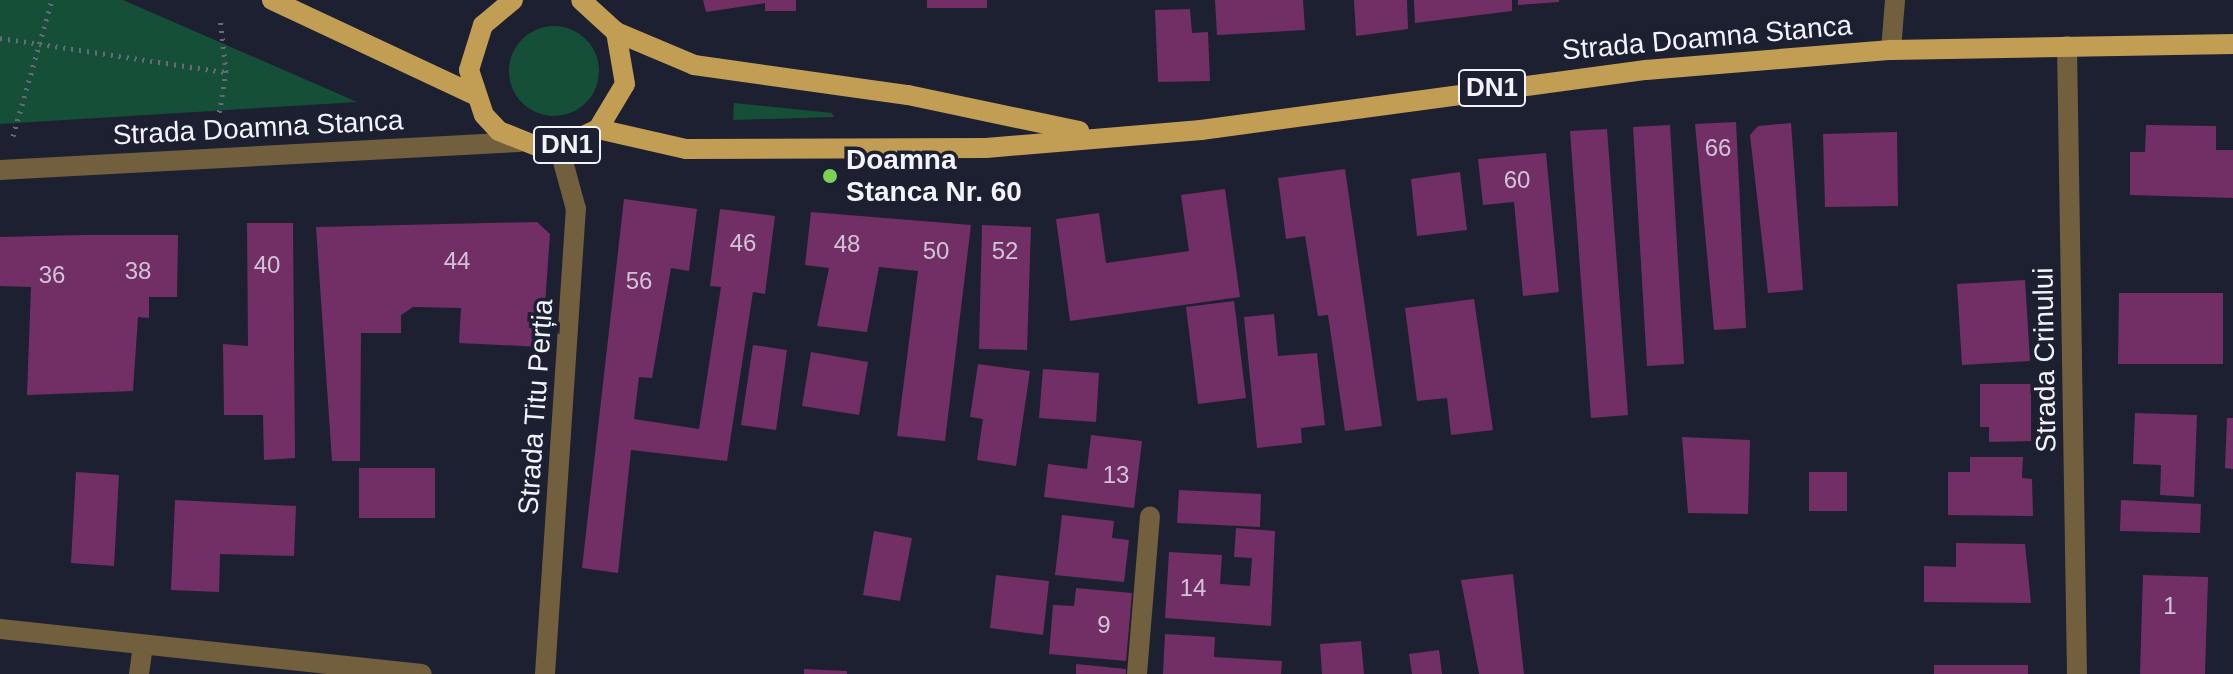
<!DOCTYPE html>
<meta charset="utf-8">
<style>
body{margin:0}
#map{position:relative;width:2233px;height:674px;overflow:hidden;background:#1c2030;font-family:Helvetica,sans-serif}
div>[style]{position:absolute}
.green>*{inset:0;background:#164f37}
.round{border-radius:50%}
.building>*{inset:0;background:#722f66}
.path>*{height:5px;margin-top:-2.5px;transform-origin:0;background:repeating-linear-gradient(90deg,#676b79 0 2px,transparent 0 8px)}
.service>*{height:20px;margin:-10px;padding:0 10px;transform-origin:10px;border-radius:10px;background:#715f3e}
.minor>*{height:20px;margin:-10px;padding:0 10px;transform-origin:10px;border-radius:10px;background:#715f3e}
.tertiary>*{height:20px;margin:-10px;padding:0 10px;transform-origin:10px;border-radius:10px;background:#715f3e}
.primary>*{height:20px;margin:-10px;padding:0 10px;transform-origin:10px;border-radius:10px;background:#c29d54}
.dots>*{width:22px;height:22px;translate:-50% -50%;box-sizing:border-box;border:4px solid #1c2030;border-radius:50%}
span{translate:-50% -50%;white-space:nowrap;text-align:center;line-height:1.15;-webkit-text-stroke:7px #1c2030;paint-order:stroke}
.number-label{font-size:24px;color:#d1c3d7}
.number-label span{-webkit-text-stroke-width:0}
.shield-label span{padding:2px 6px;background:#1c2030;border:2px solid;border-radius:6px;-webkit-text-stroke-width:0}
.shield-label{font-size:26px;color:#f1f4fd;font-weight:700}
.street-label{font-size:28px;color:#f1f4fd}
.poi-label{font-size:28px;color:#f1f4fd;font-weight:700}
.left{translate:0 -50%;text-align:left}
</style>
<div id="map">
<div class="green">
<div style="clip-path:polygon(0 0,123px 0,357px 102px,0 124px)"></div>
<div class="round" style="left:509px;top:26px;width:90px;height:90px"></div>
<div style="clip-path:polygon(734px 103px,832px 113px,834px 117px,733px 120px)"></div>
</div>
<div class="building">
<div style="clip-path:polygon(703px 0,796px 0,796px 11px,765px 11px,765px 3px,706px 12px)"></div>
<div style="clip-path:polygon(927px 0,987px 0,987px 8px,927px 8px)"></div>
<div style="clip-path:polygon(1215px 0,1303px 0,1305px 30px,1217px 35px)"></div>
<div style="clip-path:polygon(1354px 0,1407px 0,1408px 29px,1356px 36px)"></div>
<div style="clip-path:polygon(1414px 0,1512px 0,1512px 11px,1415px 23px)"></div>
<div style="clip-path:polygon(1518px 0,1559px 0,1559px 2px,1518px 5px)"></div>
<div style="clip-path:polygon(1190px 9px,1192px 33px,1208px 32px,1210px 81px,1158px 82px,1155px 10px)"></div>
<div style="clip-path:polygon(1736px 122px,1746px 328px,1714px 330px,1695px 124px)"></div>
<div style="clip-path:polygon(1791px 123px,1803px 290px,1768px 293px,1750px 135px,1758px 126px)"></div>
<div style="clip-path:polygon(1670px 125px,1684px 364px,1647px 366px,1633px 127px)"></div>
<div style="clip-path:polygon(2146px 125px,2216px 126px,2216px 150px,2233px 150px,2233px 198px,2130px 195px,2130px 152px,2145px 152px)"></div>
<div style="clip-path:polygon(1607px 129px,1628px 415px,1591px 418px,1570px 131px)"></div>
<div style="clip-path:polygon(1897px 132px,1898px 206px,1825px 207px,1823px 134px)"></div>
<div style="clip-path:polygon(1546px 153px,1559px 292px,1523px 296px,1514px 202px,1483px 205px,1478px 159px)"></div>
<div style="clip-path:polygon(1345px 169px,1382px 426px,1345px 431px,1328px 315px,1318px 316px,1305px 236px,1286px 239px,1278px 178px)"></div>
<div style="clip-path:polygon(1460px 172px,1467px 230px,1417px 236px,1411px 179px)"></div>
<div style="clip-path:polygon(1225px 189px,1240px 297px,1070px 321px,1056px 219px,1099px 213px,1106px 263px,1189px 251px,1181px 195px)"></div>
<div style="clip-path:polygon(624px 199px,697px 209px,689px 271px,671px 268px,652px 378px,639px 377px,634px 419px,699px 429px,721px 287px,710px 286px,720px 209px,775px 216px,765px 294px,753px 292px,727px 461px,631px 450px,618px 573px,582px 568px)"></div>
<div style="clip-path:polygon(811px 212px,971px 225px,945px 441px,897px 436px,918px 271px,879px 267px,867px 332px,817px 326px,829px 268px,805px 265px)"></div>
<div style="clip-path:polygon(537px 222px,550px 234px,542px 347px,459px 343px,461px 308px,413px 307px,401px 315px,401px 333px,361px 333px,360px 461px,332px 461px,316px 227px)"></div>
<div style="clip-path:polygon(247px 223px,293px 223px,295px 458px,264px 460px,263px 415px,224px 415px,223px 344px,248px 346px)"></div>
<div style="clip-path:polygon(982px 225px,1031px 227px,1027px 350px,979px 349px)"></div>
<div style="clip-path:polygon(84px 235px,178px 235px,177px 297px,149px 297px,149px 318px,138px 317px,133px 391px,27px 395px,31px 287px,0 286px,0 237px)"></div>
<div style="clip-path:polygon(2025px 280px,2030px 361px,1962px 365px,1957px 284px)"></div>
<div style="clip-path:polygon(2119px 293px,2223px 293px,2223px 364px,2118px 364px)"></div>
<div style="clip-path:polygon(1474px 299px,1493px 430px,1451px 435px,1447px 398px,1417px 401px,1405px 308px)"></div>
<div style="clip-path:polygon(1234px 301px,1246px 398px,1198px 404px,1186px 307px)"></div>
<div style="clip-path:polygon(1274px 314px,1278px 356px,1317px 353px,1325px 425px,1301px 428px,1302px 443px,1257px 448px,1244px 317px)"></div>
<div style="clip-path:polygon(753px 345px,787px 350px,776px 430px,741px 425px)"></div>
<div style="clip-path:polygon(811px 352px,868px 362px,859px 415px,802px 406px)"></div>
<div style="clip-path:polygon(978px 364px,1030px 371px,1016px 466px,977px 460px,983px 419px,970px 417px)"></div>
<div style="clip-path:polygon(1043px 369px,1099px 373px,1096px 422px,1039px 418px)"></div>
<div style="clip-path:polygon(1980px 384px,2031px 384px,2031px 441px,1989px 442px,1989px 427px,1980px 427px)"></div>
<div style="clip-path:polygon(2135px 413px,2197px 415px,2194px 497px,2160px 495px,2161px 465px,2133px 464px)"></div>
<div style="clip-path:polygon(2227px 418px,2233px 418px,2233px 469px,2225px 468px)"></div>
<div style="clip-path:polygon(1091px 435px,1142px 441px,1134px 508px,1044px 497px,1048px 464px,1087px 469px)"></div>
<div style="clip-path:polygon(1682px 437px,1750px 440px,1748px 514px,1688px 513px)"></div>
<div style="clip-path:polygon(1970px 457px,2023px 457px,2022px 478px,2032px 479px,2033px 516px,1948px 515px,1948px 472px,1970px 472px)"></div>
<div style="clip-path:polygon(359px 468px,435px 468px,435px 518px,359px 518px)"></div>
<div style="clip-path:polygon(76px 472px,119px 475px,114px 566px,71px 563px)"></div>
<div style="clip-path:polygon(1809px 472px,1847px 472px,1847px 511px,1809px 511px)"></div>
<div style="clip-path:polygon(1179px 490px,1261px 494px,1260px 527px,1177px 523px)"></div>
<div style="clip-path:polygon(175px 500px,296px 506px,294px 556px,220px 554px,219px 592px,171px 590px)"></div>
<div style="clip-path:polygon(2121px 500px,2201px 504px,2200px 533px,2120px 531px)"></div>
<div style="clip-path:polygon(1062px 515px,1114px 521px,1112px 538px,1129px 540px,1124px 582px,1055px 575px)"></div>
<div style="clip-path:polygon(1236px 528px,1275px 531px,1271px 626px,1165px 618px,1169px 552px,1222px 555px,1220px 584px,1250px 586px,1252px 558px,1234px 557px)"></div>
<div style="clip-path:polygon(874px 531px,912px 538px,900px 601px,863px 595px)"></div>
<div style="clip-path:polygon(1956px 543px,2025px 544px,2031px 603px,1924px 602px,1924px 566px,1956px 567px)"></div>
<div style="clip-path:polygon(1513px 574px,1524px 674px,1479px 674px,1461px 580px)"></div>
<div style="clip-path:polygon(996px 575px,1049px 581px,1043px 635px,990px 628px)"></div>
<div style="clip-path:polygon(2143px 575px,2208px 577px,2205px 674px,2140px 674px)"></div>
<div style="clip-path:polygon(1076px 588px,1132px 593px,1126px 661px,1049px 654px,1053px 605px,1074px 606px)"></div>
<div style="clip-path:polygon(1165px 634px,1215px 637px,1214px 657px,1282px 661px,1281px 674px,1163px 674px)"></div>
<div style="clip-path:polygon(1361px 641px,1364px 674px,1322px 674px,1320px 644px)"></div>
<div style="clip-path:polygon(1439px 650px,1442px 674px,1412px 674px,1409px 654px)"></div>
<div style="clip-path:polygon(1076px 664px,1126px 669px,1126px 674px,1076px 674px)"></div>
<div style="clip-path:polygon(1934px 665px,2028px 665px,2028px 674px,1934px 674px)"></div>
<div style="clip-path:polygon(804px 669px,847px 671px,847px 674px,804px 674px)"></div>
</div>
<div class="path">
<div style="left:0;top:38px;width:229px;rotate:8.6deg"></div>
<div style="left:218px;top:120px;width:49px;rotate:-80.5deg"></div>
<div style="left:226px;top:72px;width:55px;rotate:-96.2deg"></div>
<div style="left:13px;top:136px;width:141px;rotate:-74deg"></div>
</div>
<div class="service">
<div style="left:139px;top:674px;width:29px;rotate:-82deg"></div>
</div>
<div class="minor">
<div style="left:2067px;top:46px;width:628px;rotate:89.09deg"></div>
<div style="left:1891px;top:50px;width:50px;rotate:-85.4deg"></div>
<div style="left:0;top:629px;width:424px;rotate:6.1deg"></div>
<div style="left:545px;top:674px;width:466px;rotate:-86.2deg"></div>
<div style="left:576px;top:209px;width:64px;rotate:-105.3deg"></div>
<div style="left:1137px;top:674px;width:158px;rotate:-85.3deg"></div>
</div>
<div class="tertiary">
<div style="left:0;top:170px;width:520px;rotate:-3.09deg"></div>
</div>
<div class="primary">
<div style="left:272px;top:0;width:222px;rotate:25.1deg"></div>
<div style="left:513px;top:0;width:39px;rotate:140deg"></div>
<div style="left:483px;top:25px;width:47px;rotate:107.3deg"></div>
<div style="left:469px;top:70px;width:47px;rotate:71.6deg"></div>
<div style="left:484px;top:115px;width:22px;rotate:47deg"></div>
<div style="left:499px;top:131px;width:43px;rotate:21.8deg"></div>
<div style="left:539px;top:147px;width:20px"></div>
<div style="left:559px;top:147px;width:43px;rotate:-24.8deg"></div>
<div style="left:598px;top:129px;width:52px;rotate:-59deg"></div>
<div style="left:625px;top:84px;width:53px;rotate:-99.8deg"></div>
<div style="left:616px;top:32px;width:47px;rotate:-137.6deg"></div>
<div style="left:616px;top:32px;width:85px;rotate:22.9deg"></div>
<div style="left:694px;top:65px;width:216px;rotate:8deg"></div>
<div style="left:908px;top:95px;width:175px;rotate:11.9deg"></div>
<div style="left:598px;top:129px;width:90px;rotate:12.8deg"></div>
<div style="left:686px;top:149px;width:300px;rotate:-0.2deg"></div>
<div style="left:986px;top:148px;width:216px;rotate:-4.8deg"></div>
<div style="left:1201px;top:130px;width:449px;rotate:-7.7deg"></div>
<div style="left:1646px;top:70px;width:246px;rotate:-4.7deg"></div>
<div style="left:1891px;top:50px;width:342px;rotate:-1deg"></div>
</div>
<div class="dots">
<div style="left:830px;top:176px;background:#79d157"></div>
</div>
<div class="number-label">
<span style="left:1718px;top:148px">66</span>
<span style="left:1517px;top:180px">60</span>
<span style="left:743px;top:243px">46</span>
<span style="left:847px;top:244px">48</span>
<span style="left:936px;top:251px">50</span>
<span style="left:1005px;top:251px">52</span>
<span style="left:457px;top:261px">44</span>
<span style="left:267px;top:265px">40</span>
<span style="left:138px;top:271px">38</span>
<span style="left:52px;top:275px">36</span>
<span style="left:639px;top:281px">56</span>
<span style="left:1116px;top:475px">13</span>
<span style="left:1193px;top:588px">14</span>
<span style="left:2170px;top:606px">1</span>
<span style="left:1104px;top:625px">9</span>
</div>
<div class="shield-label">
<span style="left:1492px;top:88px">DN1</span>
<span style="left:567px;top:145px">DN1</span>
</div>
<div class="street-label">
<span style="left:1707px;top:38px;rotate:-5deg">Strada Doamna Stanca</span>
<span style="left:258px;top:128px;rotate:-3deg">Strada Doamna Stanca</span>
<span style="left:2045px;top:360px;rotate:-91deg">Strada Crinului</span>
<span style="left:536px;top:407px;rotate:-86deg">Strada Titu Perția</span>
</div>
<div class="poi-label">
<span class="left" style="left:846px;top:176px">Doamna<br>Stanca Nr. 60</span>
</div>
</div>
